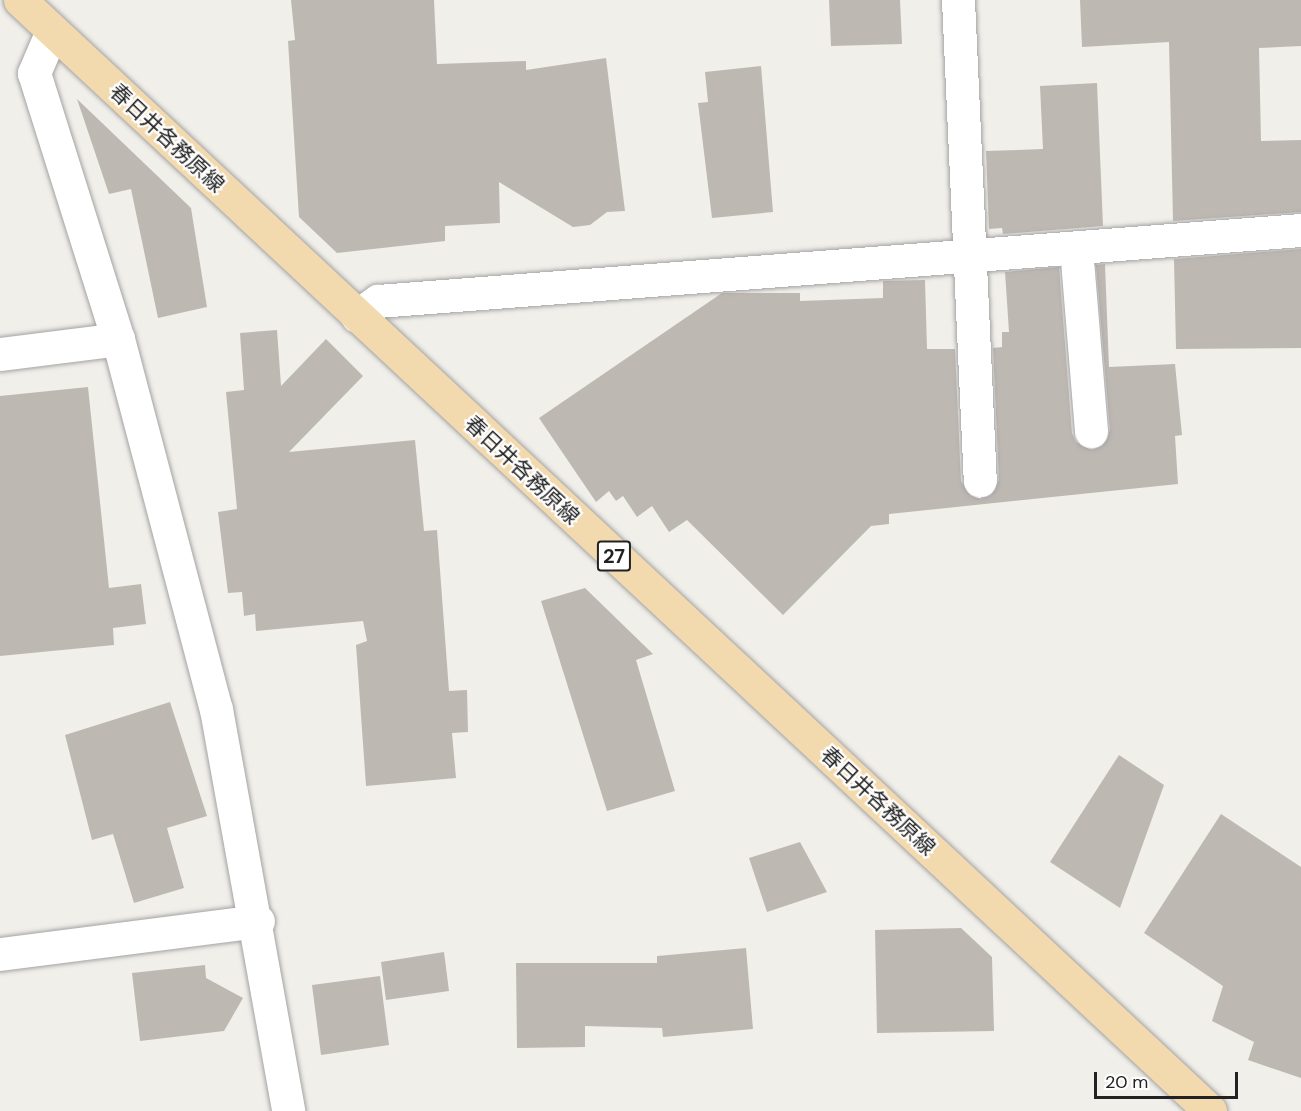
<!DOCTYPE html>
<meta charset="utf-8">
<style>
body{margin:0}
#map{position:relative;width:1301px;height:1111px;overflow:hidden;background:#f1efea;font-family:"DM Sans","Noto Sans JP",sans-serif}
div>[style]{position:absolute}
.building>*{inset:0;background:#beb8b3}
.roads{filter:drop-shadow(0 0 2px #a3a3a3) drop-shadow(0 0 2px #a3a3a3)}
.minor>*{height:33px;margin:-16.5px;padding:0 16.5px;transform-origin:16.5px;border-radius:16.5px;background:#fff}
.major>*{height:33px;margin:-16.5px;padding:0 16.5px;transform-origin:16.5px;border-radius:16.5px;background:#f2daae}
span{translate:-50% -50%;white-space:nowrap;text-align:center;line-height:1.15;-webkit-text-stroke:4.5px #fff;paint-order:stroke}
.shield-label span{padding:2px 4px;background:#fff;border:2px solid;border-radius:4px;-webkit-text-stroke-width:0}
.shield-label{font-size:20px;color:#222;font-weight:700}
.street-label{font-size:21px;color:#222}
.scale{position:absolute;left:1094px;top:1072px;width:144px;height:27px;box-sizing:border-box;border:3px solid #222;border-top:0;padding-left:8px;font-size:18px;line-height:21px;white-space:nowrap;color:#222;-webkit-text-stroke:4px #fff;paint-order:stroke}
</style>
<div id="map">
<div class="building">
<div style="clip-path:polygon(291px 0,434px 0,437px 64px,526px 61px,526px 70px,606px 58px,625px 211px,607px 212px,590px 225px,573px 227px,499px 182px,500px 223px,445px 226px,445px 241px,337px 253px,299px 217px,288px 41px,295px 40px)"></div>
<div style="clip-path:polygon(829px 0,900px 0,902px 44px,831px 46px)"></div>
<div style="clip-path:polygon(1080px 0,1301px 0,1301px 46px,1259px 48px,1261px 141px,1301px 140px,1301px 212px,1173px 221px,1169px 42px,1082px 47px)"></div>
<div style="clip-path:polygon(761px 66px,773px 212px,712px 218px,698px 103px,708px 102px,705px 72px)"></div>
<div style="clip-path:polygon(1097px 83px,1103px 226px,1003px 234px,1002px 228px,989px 229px,986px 151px,1043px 149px,1040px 86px)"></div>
<div style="clip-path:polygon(77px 99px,191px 208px,207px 307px,158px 318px,131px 189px,109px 194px)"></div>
<div style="clip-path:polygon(1301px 249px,1301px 348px,1176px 349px,1174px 259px)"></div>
<div style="clip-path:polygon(1105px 264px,1109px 367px,1175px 364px,1182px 435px,1175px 436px,1178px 484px,889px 514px,889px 524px,871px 526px,783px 615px,687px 520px,669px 532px,652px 506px,637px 517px,623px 496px,616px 501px,609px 491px,596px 502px,539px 418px,722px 293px,800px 293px,800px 301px,883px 298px,883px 281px,925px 280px,927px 349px,955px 349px,961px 481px,971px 496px,981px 499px,991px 495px,999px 480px,993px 348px,1002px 347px,1002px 332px,1009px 332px,1005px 272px,1059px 267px,1072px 433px,1076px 442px,1092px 450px,1102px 446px,1110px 430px,1096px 265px)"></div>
<div style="clip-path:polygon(277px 330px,281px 386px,326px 339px,363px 376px,289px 452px,415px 440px,424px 531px,437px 530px,449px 691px,467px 690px,468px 732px,452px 733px,456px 778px,366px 786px,356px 645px,367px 641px,363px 621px,256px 631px,255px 614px,244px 616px,242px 592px,228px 593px,218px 512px,237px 509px,226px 392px,244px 390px,240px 333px)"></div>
<div style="clip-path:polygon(88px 387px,109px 588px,141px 584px,146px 624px,113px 628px,114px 645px,0 656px,0 396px)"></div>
<div style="clip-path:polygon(585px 588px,653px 654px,636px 660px,675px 791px,607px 811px,541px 601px)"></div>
<div style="clip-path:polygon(170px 702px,207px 816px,167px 828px,184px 888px,134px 903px,113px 834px,92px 840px,65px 735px)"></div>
<div style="clip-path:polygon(1119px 755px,1164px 785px,1120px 908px,1050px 862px)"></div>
<div style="clip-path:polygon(1221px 814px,1301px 867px,1301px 1078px,1248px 1060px,1254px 1042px,1212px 1021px,1223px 986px,1144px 933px)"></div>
<div style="clip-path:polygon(800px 842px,827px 892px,767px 912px,749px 858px)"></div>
<div style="clip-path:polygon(961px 928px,992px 957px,994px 1031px,877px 1033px,875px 930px)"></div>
<div style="clip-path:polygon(746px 948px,753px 1029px,663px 1037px,662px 1028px,585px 1026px,585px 1047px,517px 1048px,516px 963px,657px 963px,657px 956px)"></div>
<div style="clip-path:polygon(444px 952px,449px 991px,386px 1000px,381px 962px)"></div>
<div style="clip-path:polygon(205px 965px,206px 978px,243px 998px,224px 1031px,140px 1041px,132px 973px)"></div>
<div style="clip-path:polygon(380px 976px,389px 1045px,321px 1055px,312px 985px)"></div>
</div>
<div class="roads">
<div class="minor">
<div style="left:958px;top:0;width:481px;rotate:87.4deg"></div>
<div style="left:52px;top:31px;width:46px;rotate:113.2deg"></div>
<div style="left:34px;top:73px;width:279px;rotate:72.5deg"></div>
<div style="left:118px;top:339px;width:383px;rotate:75.2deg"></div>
<div style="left:216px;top:709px;width:408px;rotate:79.8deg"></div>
<div style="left:1076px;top:248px;width:184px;rotate:85.3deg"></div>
<div style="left:357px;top:316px;width:26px;rotate:-36deg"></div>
<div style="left:378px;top:301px;width:926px;rotate:-4.4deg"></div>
<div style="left:0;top:354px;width:119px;rotate:-7.2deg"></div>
<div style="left:0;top:954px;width:260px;rotate:-7.3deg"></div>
</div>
<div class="major">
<div style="left:20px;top:0;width:1628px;rotate:43.03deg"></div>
</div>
</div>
<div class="shield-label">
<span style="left:614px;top:556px">27</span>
</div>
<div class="street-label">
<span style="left:167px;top:138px;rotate:43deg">春日井各務原線</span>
<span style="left:522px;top:470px;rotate:43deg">春日井各務原線</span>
<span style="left:878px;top:801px;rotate:43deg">春日井各務原線</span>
</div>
<div class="scale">20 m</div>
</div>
